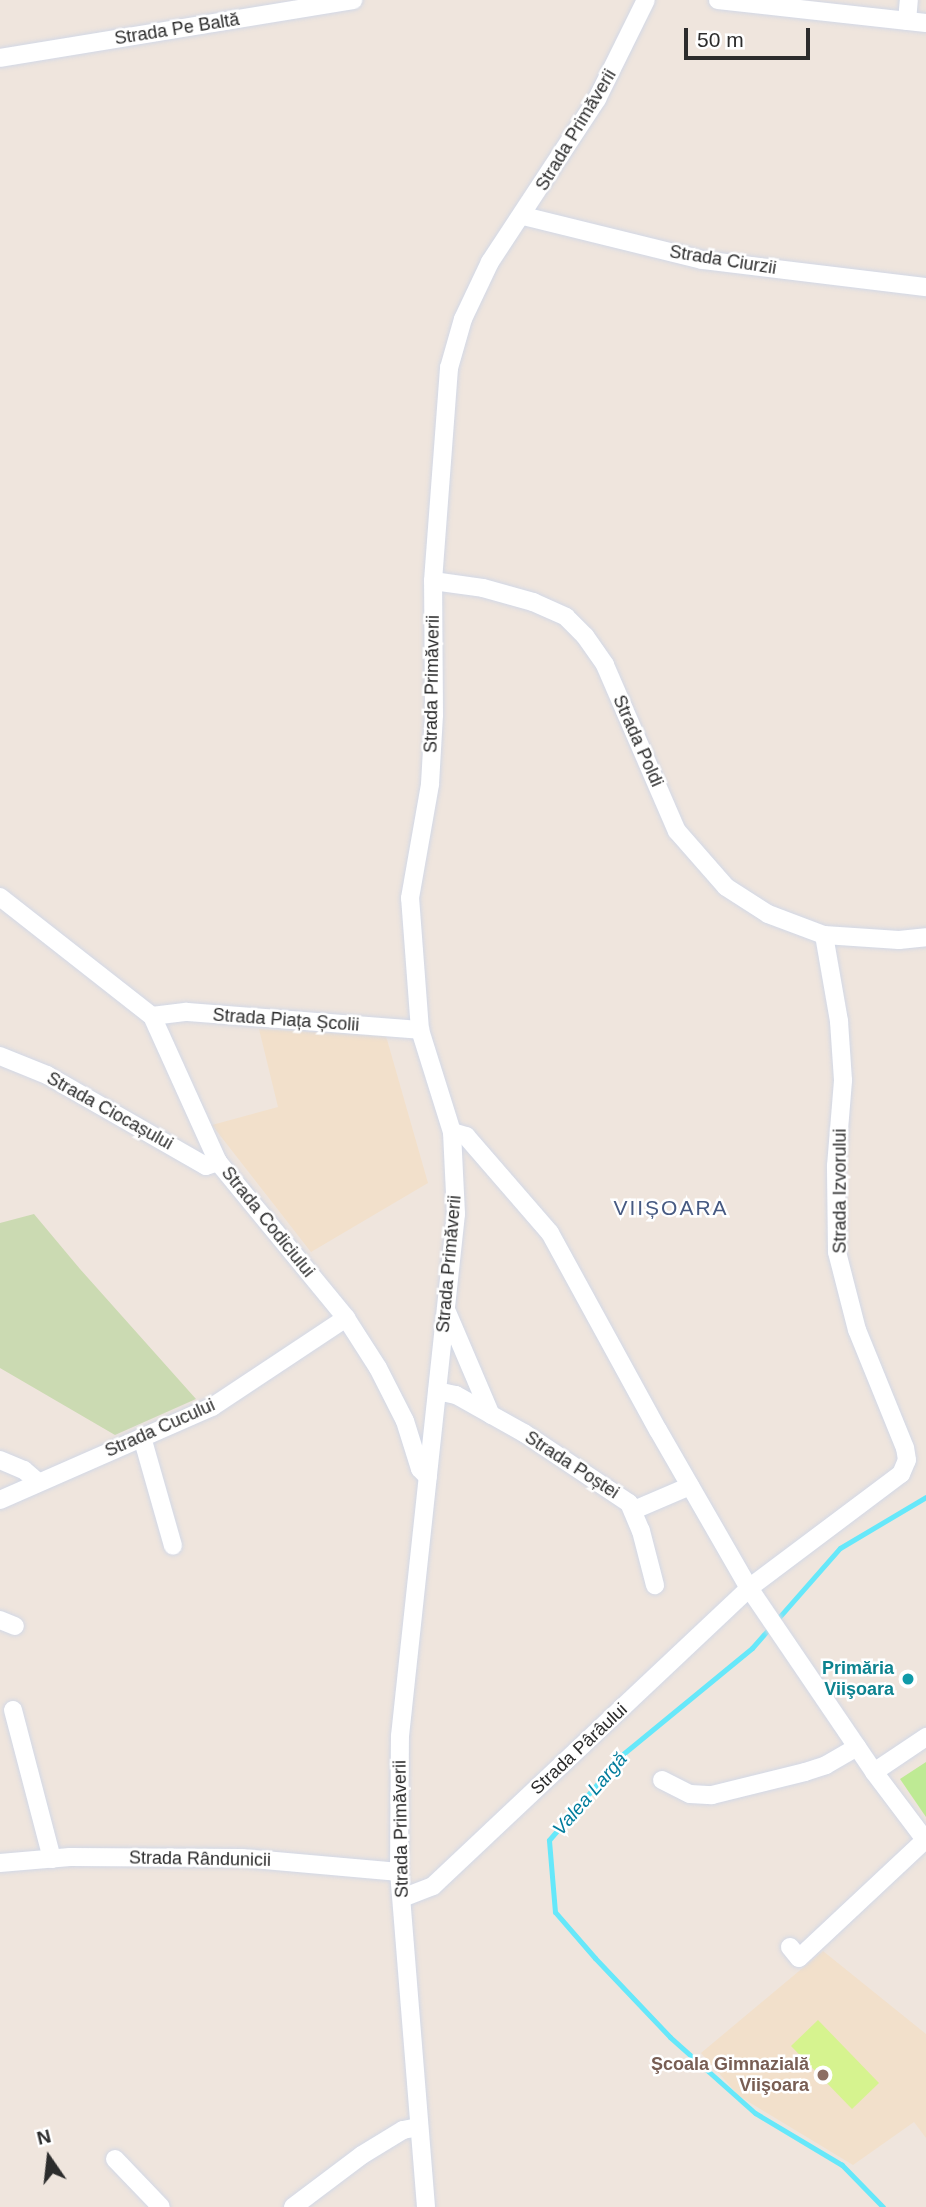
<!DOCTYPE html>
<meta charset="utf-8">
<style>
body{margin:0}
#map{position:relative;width:926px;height:2207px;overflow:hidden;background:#efe5dd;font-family:Helvetica,sans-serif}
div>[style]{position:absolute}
.education>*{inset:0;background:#f2e0cb}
.green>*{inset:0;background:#beea94}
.cemetery>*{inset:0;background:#cbdab2}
.pitch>*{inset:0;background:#d6f38f}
.stream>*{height:5px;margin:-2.5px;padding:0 2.5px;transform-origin:2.5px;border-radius:2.5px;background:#66e8fa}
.roads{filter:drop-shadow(0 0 2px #d2d8e6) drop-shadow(0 0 2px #d2d8e6)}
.minor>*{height:18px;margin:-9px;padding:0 9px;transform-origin:9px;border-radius:9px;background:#fff}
.dots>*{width:19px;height:19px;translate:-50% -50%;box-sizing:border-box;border:4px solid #fff;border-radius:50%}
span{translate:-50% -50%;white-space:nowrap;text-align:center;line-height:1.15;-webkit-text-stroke:5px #fff;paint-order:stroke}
.street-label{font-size:18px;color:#2c2c2c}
.culture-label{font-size:18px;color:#0d838f;font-weight:700}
.right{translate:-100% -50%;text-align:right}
.education-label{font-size:18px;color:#785e54;font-weight:700}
.water-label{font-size:19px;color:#027c9c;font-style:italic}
.quarter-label{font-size:21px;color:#475a82;letter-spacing:2px}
.north{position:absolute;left:14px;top:2123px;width:70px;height:70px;-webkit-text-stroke:5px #fff;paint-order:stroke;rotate:346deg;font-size:19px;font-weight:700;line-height:28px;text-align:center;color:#2c2c2c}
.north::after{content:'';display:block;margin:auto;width:24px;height:32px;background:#2c2c2c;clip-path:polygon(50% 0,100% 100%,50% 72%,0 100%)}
.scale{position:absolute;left:684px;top:28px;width:126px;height:32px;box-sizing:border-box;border:4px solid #2c2c2c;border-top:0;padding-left:9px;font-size:21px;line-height:24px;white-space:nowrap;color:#2c2c2c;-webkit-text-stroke:5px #fff;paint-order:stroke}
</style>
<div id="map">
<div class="education">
<div style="clip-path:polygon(259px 1029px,386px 1036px,428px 1183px,311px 1252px,212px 1125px,278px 1107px)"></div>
<div style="clip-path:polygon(823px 1951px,926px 2034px,926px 2138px,914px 2122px,853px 2165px,739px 2096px,701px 2053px)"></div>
</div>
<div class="green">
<div style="clip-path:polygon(926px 1762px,926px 1817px,900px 1779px)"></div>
</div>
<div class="cemetery">
<div style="clip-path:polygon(34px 1214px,80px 1269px,196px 1399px,115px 1435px,0 1368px,0 1223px)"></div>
</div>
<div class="pitch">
<div style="clip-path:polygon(818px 2020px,879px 2083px,852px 2109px,791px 2046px)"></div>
</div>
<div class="stream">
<div style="left:883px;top:2207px;width:59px;rotate:-134.3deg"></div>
<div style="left:842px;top:2165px;width:101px;rotate:-149.1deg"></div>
<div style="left:755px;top:2113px;width:114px;rotate:-138.2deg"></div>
<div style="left:670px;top:2037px;width:109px;rotate:-133.5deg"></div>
<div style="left:595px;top:1958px;width:61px;rotate:-131deg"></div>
<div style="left:555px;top:1912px;width:72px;rotate:-94.8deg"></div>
<div style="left:549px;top:1840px;width:113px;rotate:-49.3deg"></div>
<div style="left:623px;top:1754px;width:167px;rotate:-39.4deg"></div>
<div style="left:752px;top:1648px;width:133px;rotate:-48.7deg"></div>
<div style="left:840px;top:1548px;width:100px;rotate:-30.7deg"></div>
</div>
<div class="roads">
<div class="minor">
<div style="left:718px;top:0;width:209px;rotate:6.3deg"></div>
<div style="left:907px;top:21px;width:21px;rotate:-85deg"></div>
<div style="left:0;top:58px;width:358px;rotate:-9.3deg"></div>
<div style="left:523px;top:216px;width:184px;rotate:13.8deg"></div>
<div style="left:702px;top:260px;width:226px;rotate:6.9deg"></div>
<div style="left:433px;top:581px;width:50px;rotate:8deg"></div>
<div style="left:483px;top:588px;width:52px;rotate:15.6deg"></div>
<div style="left:533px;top:602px;width:36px;rotate:24deg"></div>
<div style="left:566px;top:617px;width:27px;rotate:45deg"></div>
<div style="left:585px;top:636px;width:35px;rotate:55deg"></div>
<div style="left:605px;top:665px;width:181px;rotate:66.6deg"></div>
<div style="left:677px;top:831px;width:74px;rotate:48.8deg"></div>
<div style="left:726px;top:887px;width:50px;rotate:32.7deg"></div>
<div style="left:768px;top:914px;width:60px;rotate:20.6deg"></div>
<div style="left:824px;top:935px;width:75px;rotate:3.8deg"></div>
<div style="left:899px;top:940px;width:27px;rotate:-6deg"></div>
<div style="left:0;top:897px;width:193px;rotate:38.1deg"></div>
<div style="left:152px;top:1016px;width:160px;rotate:65.7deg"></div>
<div style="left:218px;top:1162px;width:202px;rotate:50.6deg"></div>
<div style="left:346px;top:1318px;width:59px;rotate:57.4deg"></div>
<div style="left:378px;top:1368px;width:59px;rotate:63deg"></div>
<div style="left:405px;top:1421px;width:50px;rotate:72.6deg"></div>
<div style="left:420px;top:1469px;width:11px;rotate:45deg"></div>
<div style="left:152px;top:1016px;width:35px;rotate:-7deg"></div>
<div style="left:187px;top:1012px;width:234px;rotate:4.4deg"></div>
<div style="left:0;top:1056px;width:51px;rotate:22deg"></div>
<div style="left:47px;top:1075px;width:183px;rotate:29.8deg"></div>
<div style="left:206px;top:1166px;width:13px;rotate:-18deg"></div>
<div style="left:452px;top:1132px;width:15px;rotate:16deg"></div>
<div style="left:466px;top:1136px;width:128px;rotate:49.1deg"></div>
<div style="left:550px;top:1233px;width:225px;rotate:61.3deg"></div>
<div style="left:658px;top:1430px;width:182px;rotate:60.1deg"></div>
<div style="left:749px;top:1588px;width:222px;rotate:55.8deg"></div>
<div style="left:874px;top:1772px;width:86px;rotate:53deg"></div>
<div style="left:447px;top:1312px;width:112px;rotate:66.9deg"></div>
<div style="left:437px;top:1391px;width:19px;rotate:12deg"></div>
<div style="left:456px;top:1395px;width:78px;rotate:29.2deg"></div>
<div style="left:524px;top:1433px;width:126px;rotate:33.7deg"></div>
<div style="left:629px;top:1503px;width:30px;rotate:67deg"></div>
<div style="left:641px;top:1531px;width:56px;rotate:75.5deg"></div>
<div style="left:142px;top:1437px;width:113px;rotate:74.1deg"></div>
<div style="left:0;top:1460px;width:26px;rotate:23deg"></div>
<div style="left:24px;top:1470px;width:18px;rotate:41deg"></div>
<div style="left:0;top:1500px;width:232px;rotate:-23.7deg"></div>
<div style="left:212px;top:1407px;width:161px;rotate:-33.6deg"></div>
<div style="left:634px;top:1510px;width:61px;rotate:-23.2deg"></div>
<div style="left:0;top:1620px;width:16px;rotate:22deg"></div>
<div style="left:13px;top:1710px;width:154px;rotate:75.3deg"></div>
<div style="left:874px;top:1772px;width:63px;rotate:-33.9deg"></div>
<div style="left:662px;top:1780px;width:31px;rotate:27deg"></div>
<div style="left:690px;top:1794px;width:22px;rotate:3deg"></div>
<div style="left:712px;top:1795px;width:96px;rotate:-13.9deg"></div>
<div style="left:805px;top:1772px;width:22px;rotate:-18deg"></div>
<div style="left:826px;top:1765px;width:36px;rotate:-30deg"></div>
<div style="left:0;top:1863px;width:70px;rotate:-4.9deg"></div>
<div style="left:70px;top:1857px;width:172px;rotate:0.3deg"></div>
<div style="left:242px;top:1858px;width:158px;rotate:5.1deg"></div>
<div style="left:402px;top:1898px;width:33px;rotate:-21deg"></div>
<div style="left:433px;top:1886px;width:434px;rotate:-43.3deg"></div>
<div style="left:749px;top:1588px;width:190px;rotate:-36.9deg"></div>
<div style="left:901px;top:1474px;width:15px;rotate:-67deg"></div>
<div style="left:907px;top:1460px;width:12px;rotate:-99deg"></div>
<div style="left:905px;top:1448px;width:127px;rotate:-112.1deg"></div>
<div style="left:857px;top:1330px;width:81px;rotate:-104.4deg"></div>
<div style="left:837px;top:1252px;width:86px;rotate:-90.7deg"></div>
<div style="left:836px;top:1166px;width:86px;rotate:-85.3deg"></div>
<div style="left:843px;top:1080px;width:59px;rotate:-93.9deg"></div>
<div style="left:839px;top:1021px;width:87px;rotate:-99.9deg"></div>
<div style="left:790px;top:1947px;width:14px;rotate:51deg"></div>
<div style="left:799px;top:1958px;width:173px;rotate:-43.1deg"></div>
<div style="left:115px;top:2159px;width:66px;rotate:46.2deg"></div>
<div style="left:293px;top:2207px;width:86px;rotate:-37deg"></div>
<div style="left:362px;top:2155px;width:48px;rotate:-31.4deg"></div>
<div style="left:403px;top:2130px;width:15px;rotate:-11deg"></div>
<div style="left:426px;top:2207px;width:336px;rotate:-94.6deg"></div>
<div style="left:399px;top:1872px;width:136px;rotate:-89.6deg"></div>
<div style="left:400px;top:1736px;width:525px;rotate:-83.88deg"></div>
<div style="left:456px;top:1214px;width:82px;rotate:-92.8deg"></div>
<div style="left:452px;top:1132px;width:107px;rotate:-107.4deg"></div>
<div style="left:420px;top:1030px;width:132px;rotate:-94.3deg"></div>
<div style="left:410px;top:898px;width:116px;rotate:-80deg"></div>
<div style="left:430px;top:784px;width:69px;rotate:-86.7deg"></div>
<div style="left:434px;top:715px;width:134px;rotate:-90.4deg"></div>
<div style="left:433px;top:581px;width:214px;rotate:-85.7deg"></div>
<div style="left:449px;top:368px;width:51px;rotate:-74.1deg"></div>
<div style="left:463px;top:319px;width:63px;rotate:-64.7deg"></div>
<div style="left:490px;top:262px;width:195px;rotate:-56.7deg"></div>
<div style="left:597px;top:99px;width:110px;rotate:-63.7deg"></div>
</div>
</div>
<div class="dots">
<div style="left:908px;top:1679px;background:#0f9aa8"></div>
<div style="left:823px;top:2075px;background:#8d6e63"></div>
</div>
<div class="street-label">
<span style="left:177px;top:29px;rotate:-9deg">Strada Pe Baltă</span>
<span style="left:576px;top:130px;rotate:-59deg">Strada Primăverii</span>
<span style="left:723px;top:260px;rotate:9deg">Strada Ciurzii</span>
<span style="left:432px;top:684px;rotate:-89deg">Strada Primăverii</span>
<span style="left:638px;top:741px;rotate:66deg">Strada Poldi</span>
<span style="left:286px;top:1020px;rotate:4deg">Strada Piața Școlii</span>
<span style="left:110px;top:1111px;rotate:29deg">Strada Ciocașului</span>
<span style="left:840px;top:1191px;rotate:-90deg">Strada Izvorului</span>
<span style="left:268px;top:1222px;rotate:51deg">Strada Codiciului</span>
<span style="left:449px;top:1264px;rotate:-85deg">Strada Primăverii</span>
<span style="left:160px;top:1428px;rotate:-24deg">Strada Cucului</span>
<span style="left:572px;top:1465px;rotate:33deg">Strada Poștei</span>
<span style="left:579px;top:1749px;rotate:-43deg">Strada Pârâului</span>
<span style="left:401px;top:1829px;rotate:-91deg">Strada Primăverii</span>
<span style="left:200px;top:1859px;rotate:1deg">Strada Rândunicii</span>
</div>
<div class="culture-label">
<span class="right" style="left:894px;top:1679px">Primăria<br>Viişoara</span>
</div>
<div class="education-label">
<span class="right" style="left:809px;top:2075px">Şcoala Gimnazială<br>Viişoara</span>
</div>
<div class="water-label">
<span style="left:590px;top:1794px;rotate:-49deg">Valea Largă</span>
</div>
<div class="quarter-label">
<span style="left:671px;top:1208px">VIIȘOARA</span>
</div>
<div class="north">N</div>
<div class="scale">50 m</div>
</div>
